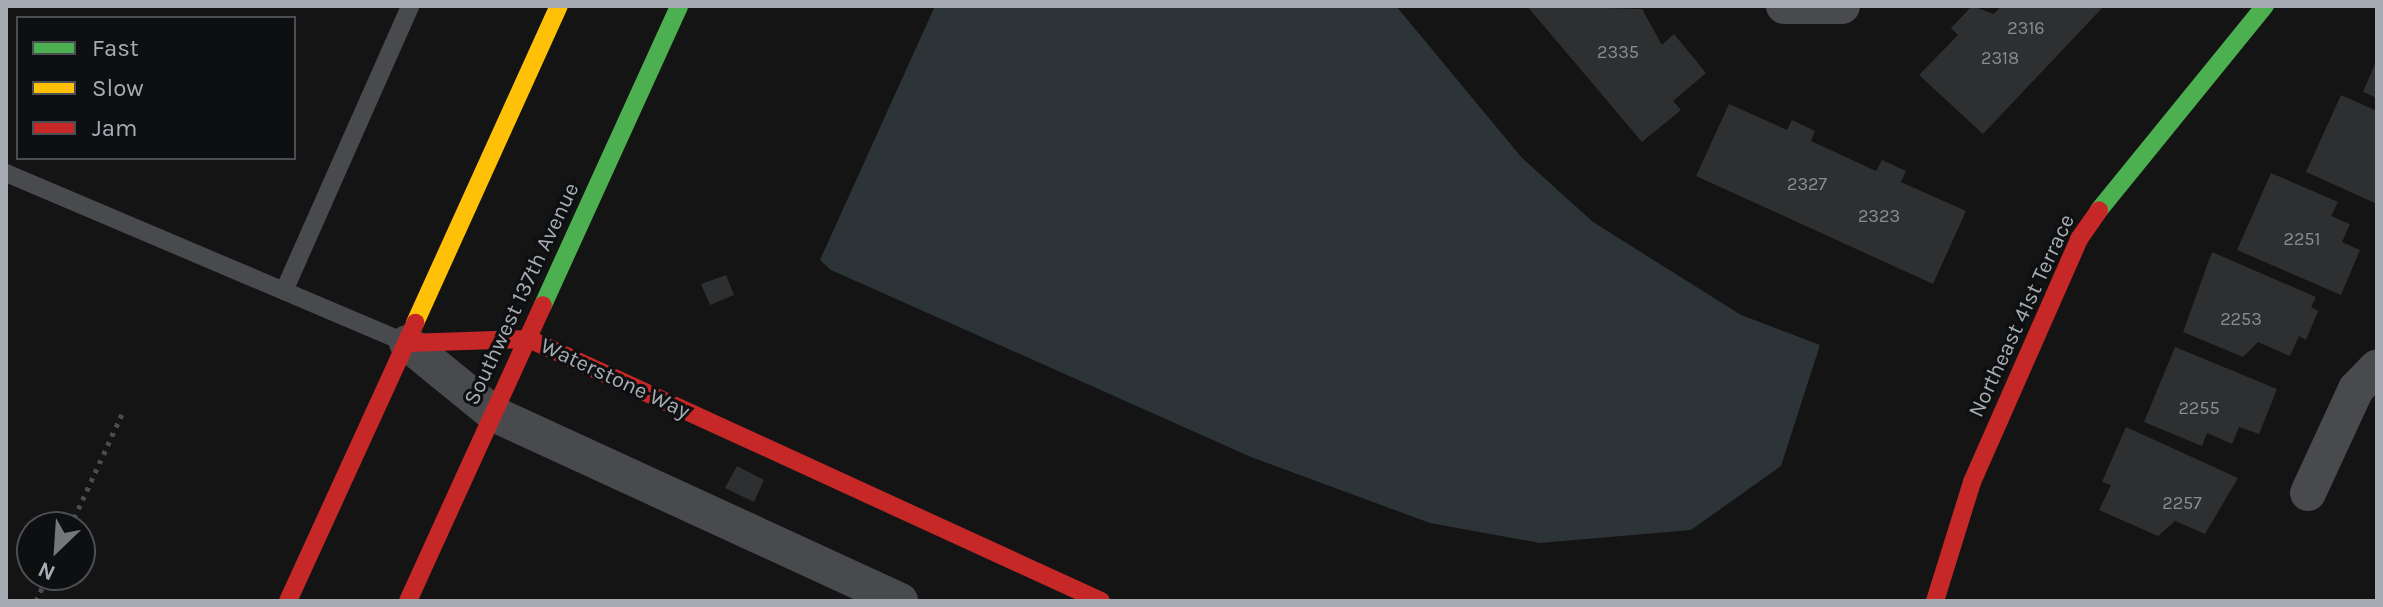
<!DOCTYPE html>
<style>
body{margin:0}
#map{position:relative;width:2383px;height:607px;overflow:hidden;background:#141414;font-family:Karla,sans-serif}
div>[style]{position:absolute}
.water>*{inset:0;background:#2c3438}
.building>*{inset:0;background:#2e2f30}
.path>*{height:5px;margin-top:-2.5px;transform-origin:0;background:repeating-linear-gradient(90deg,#4a4b4e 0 4px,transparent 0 10px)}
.lane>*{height:18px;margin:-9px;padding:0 9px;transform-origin:9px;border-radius:9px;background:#494a4d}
.street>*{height:36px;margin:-18px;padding:0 18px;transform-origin:18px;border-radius:18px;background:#494a4d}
.fast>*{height:18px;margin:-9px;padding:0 9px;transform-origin:9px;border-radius:9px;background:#4caf50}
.slow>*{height:18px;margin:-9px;padding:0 9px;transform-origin:9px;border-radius:9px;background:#ffc107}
.jam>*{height:18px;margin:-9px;padding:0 9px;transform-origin:9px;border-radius:9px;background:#c62828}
span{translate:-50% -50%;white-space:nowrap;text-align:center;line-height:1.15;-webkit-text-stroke:6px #0e0f10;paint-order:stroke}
.number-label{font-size:18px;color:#898d93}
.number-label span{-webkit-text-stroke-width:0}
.street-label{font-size:22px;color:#a7acb4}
.frame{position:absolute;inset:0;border:8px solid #a7acb4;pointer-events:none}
.legend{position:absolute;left:16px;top:16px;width:280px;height:144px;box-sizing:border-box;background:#0e0f10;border:2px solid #4b4e52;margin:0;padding:10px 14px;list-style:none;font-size:24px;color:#a7acb4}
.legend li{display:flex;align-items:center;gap:16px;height:40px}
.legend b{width:40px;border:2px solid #4b4e52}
.north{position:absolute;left:16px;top:511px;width:80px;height:80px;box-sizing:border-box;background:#0e0f10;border:2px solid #4b4e52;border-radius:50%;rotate:205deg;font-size:22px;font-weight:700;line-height:32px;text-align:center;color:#a7acb4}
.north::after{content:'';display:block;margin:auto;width:28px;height:36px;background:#74777c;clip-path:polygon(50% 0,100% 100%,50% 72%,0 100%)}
</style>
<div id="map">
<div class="water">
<div style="clip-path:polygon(935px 6px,1396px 6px,1522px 158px,1593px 222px,1741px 315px,1820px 345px,1781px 466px,1691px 530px,1540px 543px,1430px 523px,1251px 457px,831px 270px,820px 260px)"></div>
</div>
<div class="building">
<div style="clip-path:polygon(1527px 6px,1642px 9px,1662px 45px,1674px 34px,1706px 73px,1673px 101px,1681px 110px,1642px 142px)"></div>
<div style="clip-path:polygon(1972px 6px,1994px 14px,2001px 6px,2104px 6px,1983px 134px,1919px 75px,1958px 35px,1951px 28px)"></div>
<div style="clip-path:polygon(2377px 59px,2377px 98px,2363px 92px)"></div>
<div style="clip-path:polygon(2341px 95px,2377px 111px,2377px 204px,2306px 172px)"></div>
<div style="clip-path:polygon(1729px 104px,1787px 130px,1792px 120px,1815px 131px,1811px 141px,1876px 171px,1882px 160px,1906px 171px,1901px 182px,1966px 211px,1933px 284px,1696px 176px)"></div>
<div style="clip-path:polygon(2271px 173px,2338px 202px,2331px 216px,2350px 224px,2342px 242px,2360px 250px,2341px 295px,2237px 250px)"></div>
<div style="clip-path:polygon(2212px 252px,2316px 297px,2311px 307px,2318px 311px,2306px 340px,2299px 336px,2290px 356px,2258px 342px,2243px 357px,2183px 332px)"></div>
<div style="clip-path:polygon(726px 275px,734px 295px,710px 305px,701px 284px)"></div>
<div style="clip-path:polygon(2175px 347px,2277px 389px,2259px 434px,2239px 427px,2232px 444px,2207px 433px,2202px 446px,2144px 422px)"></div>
<div style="clip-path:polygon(2126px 427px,2238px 478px,2205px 534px,2175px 521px,2158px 536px,2099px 510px,2111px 485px,2102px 482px)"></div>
<div style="clip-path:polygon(737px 466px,764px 480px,754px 502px,725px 488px)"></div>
</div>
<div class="path">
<div style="left:70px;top:527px;width:127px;rotate:-65.3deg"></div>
<div style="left:36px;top:601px;width:29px;rotate:-65deg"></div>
</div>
<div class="lane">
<div style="left:6px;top:173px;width:436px;rotate:23deg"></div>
<div style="left:284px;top:291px;width:312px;rotate:-66.1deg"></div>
</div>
<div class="street">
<div style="left:1784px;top:6px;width:58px"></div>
<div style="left:407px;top:343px;width:112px;rotate:39.2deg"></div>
<div style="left:494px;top:414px;width:447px;rotate:24.7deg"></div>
<div style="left:2308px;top:493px;width:115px;rotate:-65.2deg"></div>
<div style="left:2356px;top:389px;width:30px;rotate:-46deg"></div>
</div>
<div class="fast">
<div style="left:2099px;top:210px;width:263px;rotate:-50.9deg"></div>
<div style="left:543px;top:305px;width:328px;rotate:-65.5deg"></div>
</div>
<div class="slow">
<div style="left:415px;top:323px;width:348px;rotate:-65.6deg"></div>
</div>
<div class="jam">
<div style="left:407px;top:343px;width:122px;rotate:-1.9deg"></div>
<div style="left:529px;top:339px;width:629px;rotate:24.61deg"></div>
<div style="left:288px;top:601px;width:306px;rotate:-65.4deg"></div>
<div style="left:408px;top:601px;width:325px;rotate:-65.5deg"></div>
<div style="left:1935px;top:601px;width:125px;rotate:-72.7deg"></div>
<div style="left:1972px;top:482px;width:266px;rotate:-66.2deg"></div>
<div style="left:2079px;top:239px;width:35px;rotate:-55deg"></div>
</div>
<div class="number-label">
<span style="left:2026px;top:28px">2316</span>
<span style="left:1618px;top:52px">2335</span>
<span style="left:2000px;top:58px">2318</span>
<span style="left:1807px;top:184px">2327</span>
<span style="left:1879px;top:216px">2323</span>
<span style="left:2302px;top:239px">2251</span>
<span style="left:2241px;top:319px">2253</span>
<span style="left:2199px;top:408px">2255</span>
<span style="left:2182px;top:503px">2257</span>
</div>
<div class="street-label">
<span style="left:522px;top:294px;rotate:-65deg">Southwest 137th Avenue</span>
<span style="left:2022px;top:316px;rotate:-65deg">Northeast 41st Terrace</span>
<span style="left:615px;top:379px;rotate:25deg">Waterstone Way</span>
</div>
<div class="frame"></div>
<ul class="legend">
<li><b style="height:10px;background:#4caf50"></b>Fast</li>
<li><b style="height:10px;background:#ffc107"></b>Slow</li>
<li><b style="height:10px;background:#c62828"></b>Jam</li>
</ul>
<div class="north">N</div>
</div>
